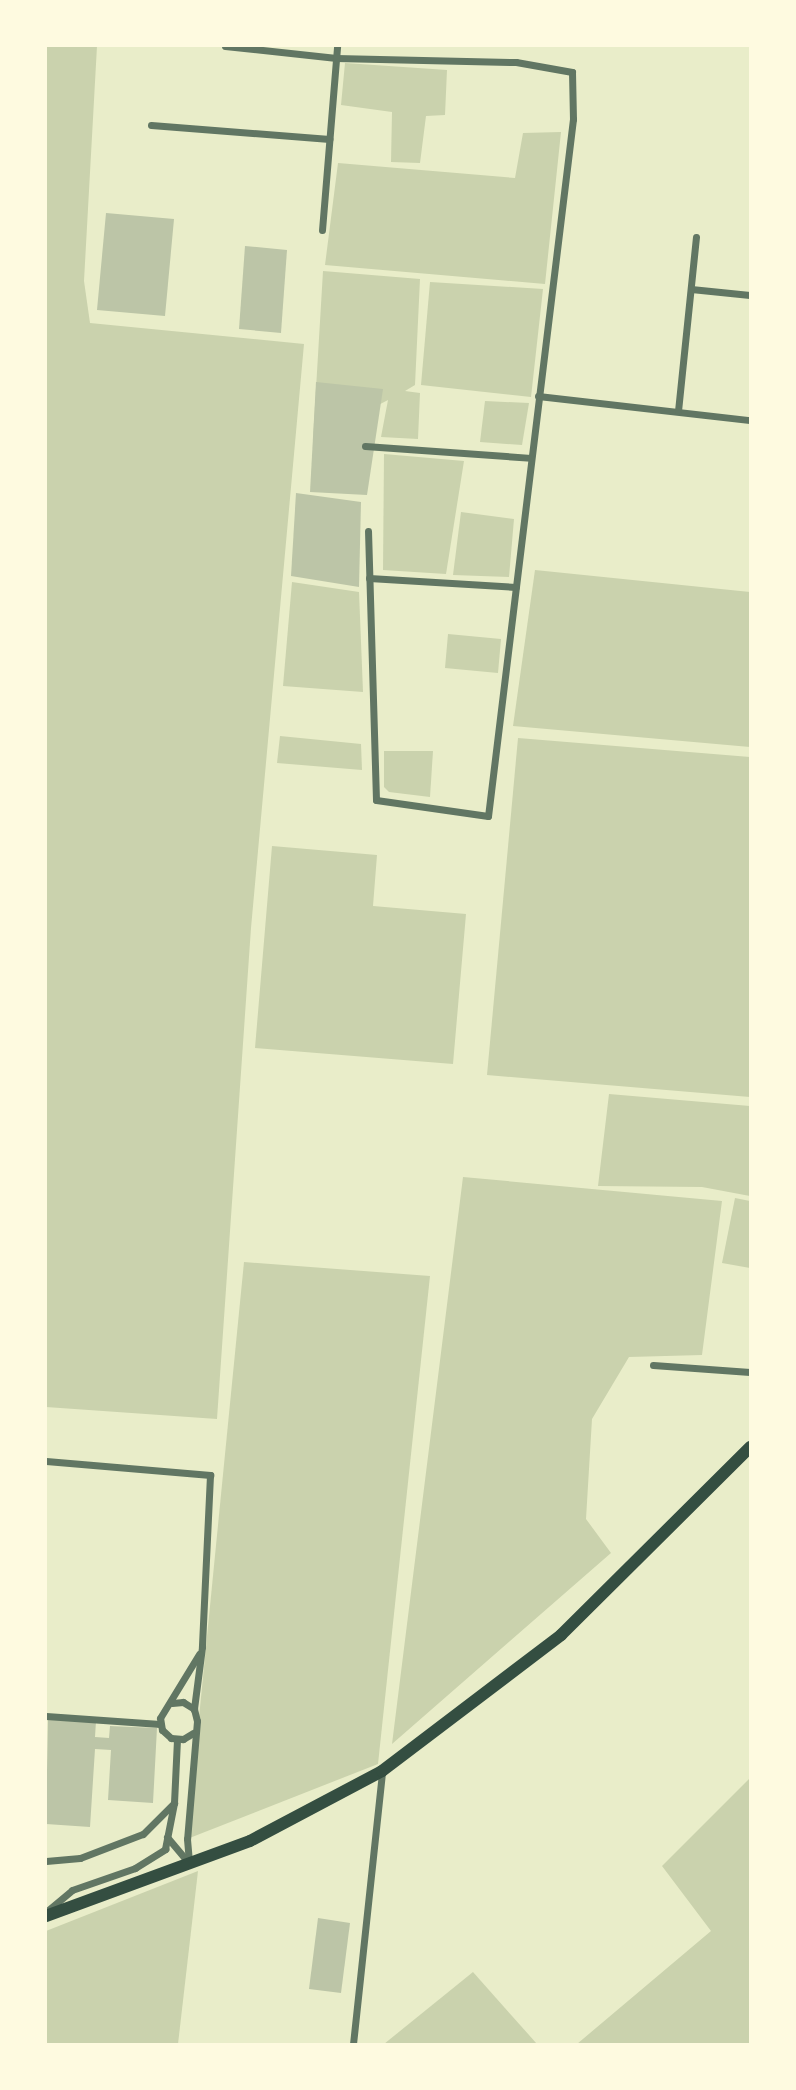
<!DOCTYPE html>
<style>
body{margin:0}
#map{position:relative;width:796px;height:2090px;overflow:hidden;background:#e9edc9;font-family:Barlow,sans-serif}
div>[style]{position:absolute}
.green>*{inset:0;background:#cad2ad}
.building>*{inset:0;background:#bcc5a7}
.minor>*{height:7px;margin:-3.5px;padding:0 3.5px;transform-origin:3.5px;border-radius:3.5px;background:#617663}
.secondary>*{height:12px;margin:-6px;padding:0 6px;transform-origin:6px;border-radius:6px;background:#344e41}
span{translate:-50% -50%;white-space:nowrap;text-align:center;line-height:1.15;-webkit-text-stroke:5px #fefae0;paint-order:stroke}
.frame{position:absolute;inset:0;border:47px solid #fefae0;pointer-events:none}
</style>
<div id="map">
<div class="green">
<div style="clip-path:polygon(46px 46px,97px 46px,84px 281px,90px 323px,304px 344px,251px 928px,217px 1419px,46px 1407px)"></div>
<div style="clip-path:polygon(345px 63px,447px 70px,445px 115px,426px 116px,420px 163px,391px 162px,392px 112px,341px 105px)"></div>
<div style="clip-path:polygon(561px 132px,545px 284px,325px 265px,338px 163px,515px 178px,523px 133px)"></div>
<div style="clip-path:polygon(323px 271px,420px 279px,415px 385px,405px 391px,420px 393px,418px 439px,381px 437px,388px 400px,313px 439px)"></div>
<div style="clip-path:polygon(430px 282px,543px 289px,531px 397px,421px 385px)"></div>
<div style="clip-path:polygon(485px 401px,529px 403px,522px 445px,480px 442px)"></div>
<div style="clip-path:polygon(384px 454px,464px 461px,446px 574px,383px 570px)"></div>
<div style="clip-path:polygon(461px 512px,514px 519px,509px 577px,453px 575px)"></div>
<div style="clip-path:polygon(535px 570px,750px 592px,750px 747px,513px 726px)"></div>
<div style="clip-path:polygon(292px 582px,359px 592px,363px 692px,283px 686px)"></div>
<div style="clip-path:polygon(448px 634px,501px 639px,498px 673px,445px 668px)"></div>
<div style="clip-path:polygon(280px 736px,361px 744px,362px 770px,277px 763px)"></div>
<div style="clip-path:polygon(518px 738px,750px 757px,750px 1097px,487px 1075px)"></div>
<div style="clip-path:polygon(384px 751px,433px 751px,430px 797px,389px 792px,384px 787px)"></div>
<div style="clip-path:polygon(272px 846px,377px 855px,373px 906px,466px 914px,453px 1064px,255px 1048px)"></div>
<div style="clip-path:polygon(609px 1094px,750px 1106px,750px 1196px,702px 1187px,598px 1186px)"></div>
<div style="clip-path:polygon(463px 1177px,722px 1201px,702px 1355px,629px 1357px,592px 1419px,586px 1519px,611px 1553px,392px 1744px)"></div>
<div style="clip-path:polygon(735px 1198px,750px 1201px,750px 1268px,722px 1263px)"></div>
<div style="clip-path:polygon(244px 1262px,430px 1276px,378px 1764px,187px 1839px)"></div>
<div style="clip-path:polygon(750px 1778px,750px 2044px,577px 2044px,711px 1931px,662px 1866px)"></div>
<div style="clip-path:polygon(198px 1871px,178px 2044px,46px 2044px,46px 1931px)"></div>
<div style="clip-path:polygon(473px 1972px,537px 2044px,384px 2044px)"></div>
</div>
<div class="building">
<div style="clip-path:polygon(106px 213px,174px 219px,165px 316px,97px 310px)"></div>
<div style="clip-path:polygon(245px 246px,287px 250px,281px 333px,239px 329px)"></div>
<div style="clip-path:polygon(316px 382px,383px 389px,367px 495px,310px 492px)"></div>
<div style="clip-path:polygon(296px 493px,361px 502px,359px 587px,291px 576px)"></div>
<div style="clip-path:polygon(48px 1718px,96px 1721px,95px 1737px,109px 1738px,110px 1726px,157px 1728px,153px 1803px,108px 1800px,111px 1750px,95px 1749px,90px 1827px,46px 1824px)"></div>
<div style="clip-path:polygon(318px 1918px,350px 1923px,341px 1993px,309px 1989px)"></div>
</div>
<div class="minor">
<div style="left:225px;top:46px;width:112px;rotate:6.2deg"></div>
<div style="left:336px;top:58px;width:180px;rotate:1.3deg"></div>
<div style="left:516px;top:62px;width:57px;rotate:10.1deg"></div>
<div style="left:572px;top:72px;width:47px;rotate:88.8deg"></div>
<div style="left:573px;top:119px;width:702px;rotate:96.95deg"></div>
<div style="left:488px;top:816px;width:113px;rotate:-171.9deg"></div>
<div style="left:376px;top:800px;width:269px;rotate:-91.7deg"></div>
<div style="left:151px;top:125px;width:179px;rotate:4.5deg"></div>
<div style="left:322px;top:230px;width:185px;rotate:-85.3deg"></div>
<div style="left:691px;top:289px;width:59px;rotate:5.8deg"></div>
<div style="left:538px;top:396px;width:213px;rotate:6.5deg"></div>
<div style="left:678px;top:411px;width:175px;rotate:-84.1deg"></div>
<div style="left:365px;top:446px;width:166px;rotate:4.1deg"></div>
<div style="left:369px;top:578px;width:147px;rotate:3.5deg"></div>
<div style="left:653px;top:1365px;width:97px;rotate:4.1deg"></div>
<div style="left:46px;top:1461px;width:165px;rotate:4.9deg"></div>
<div style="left:210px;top:1475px;width:172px;rotate:92.7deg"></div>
<div style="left:202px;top:1647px;width:63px;rotate:97.4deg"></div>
<div style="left:194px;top:1709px;width:12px;rotate:76deg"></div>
<div style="left:197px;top:1721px;width:118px;rotate:94.8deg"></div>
<div style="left:187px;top:1839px;width:24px;rotate:85deg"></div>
<div style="left:172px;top:1703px;width:11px;rotate:-5deg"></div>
<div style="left:183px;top:1702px;width:13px;rotate:32deg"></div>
<div style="left:46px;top:1716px;width:114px;rotate:4deg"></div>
<div style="left:193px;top:1733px;width:12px;rotate:149deg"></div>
<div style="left:183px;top:1739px;width:12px;rotate:-175deg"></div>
<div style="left:171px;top:1738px;width:12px;rotate:-138deg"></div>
<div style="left:162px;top:1730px;width:12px;rotate:-99deg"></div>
<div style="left:160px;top:1718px;width:75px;rotate:-58.6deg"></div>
<div style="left:167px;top:1837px;width:34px;rotate:50deg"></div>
<div style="left:46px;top:1861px;width:34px;rotate:-5deg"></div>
<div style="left:80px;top:1858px;width:67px;rotate:-20.9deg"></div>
<div style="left:143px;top:1834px;width:44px;rotate:-45deg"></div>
<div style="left:46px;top:1912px;width:34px;rotate:-40deg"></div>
<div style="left:72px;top:1890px;width:67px;rotate:-19.2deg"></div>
<div style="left:135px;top:1868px;width:36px;rotate:-32deg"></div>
<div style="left:165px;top:1849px;width:47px;rotate:-78.9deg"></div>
<div style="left:174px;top:1803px;width:63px;rotate:-87.3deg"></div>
<div style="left:353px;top:2044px;width:275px;rotate:-83.9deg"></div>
</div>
<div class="secondary">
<div style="left:46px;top:1916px;width:217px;rotate:-20.2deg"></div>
<div style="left:250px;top:1841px;width:149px;rotate:-27.9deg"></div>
<div style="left:382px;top:1771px;width:225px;rotate:-37.2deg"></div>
<div style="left:561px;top:1635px;width:267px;rotate:-44.8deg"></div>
</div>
<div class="frame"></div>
</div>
